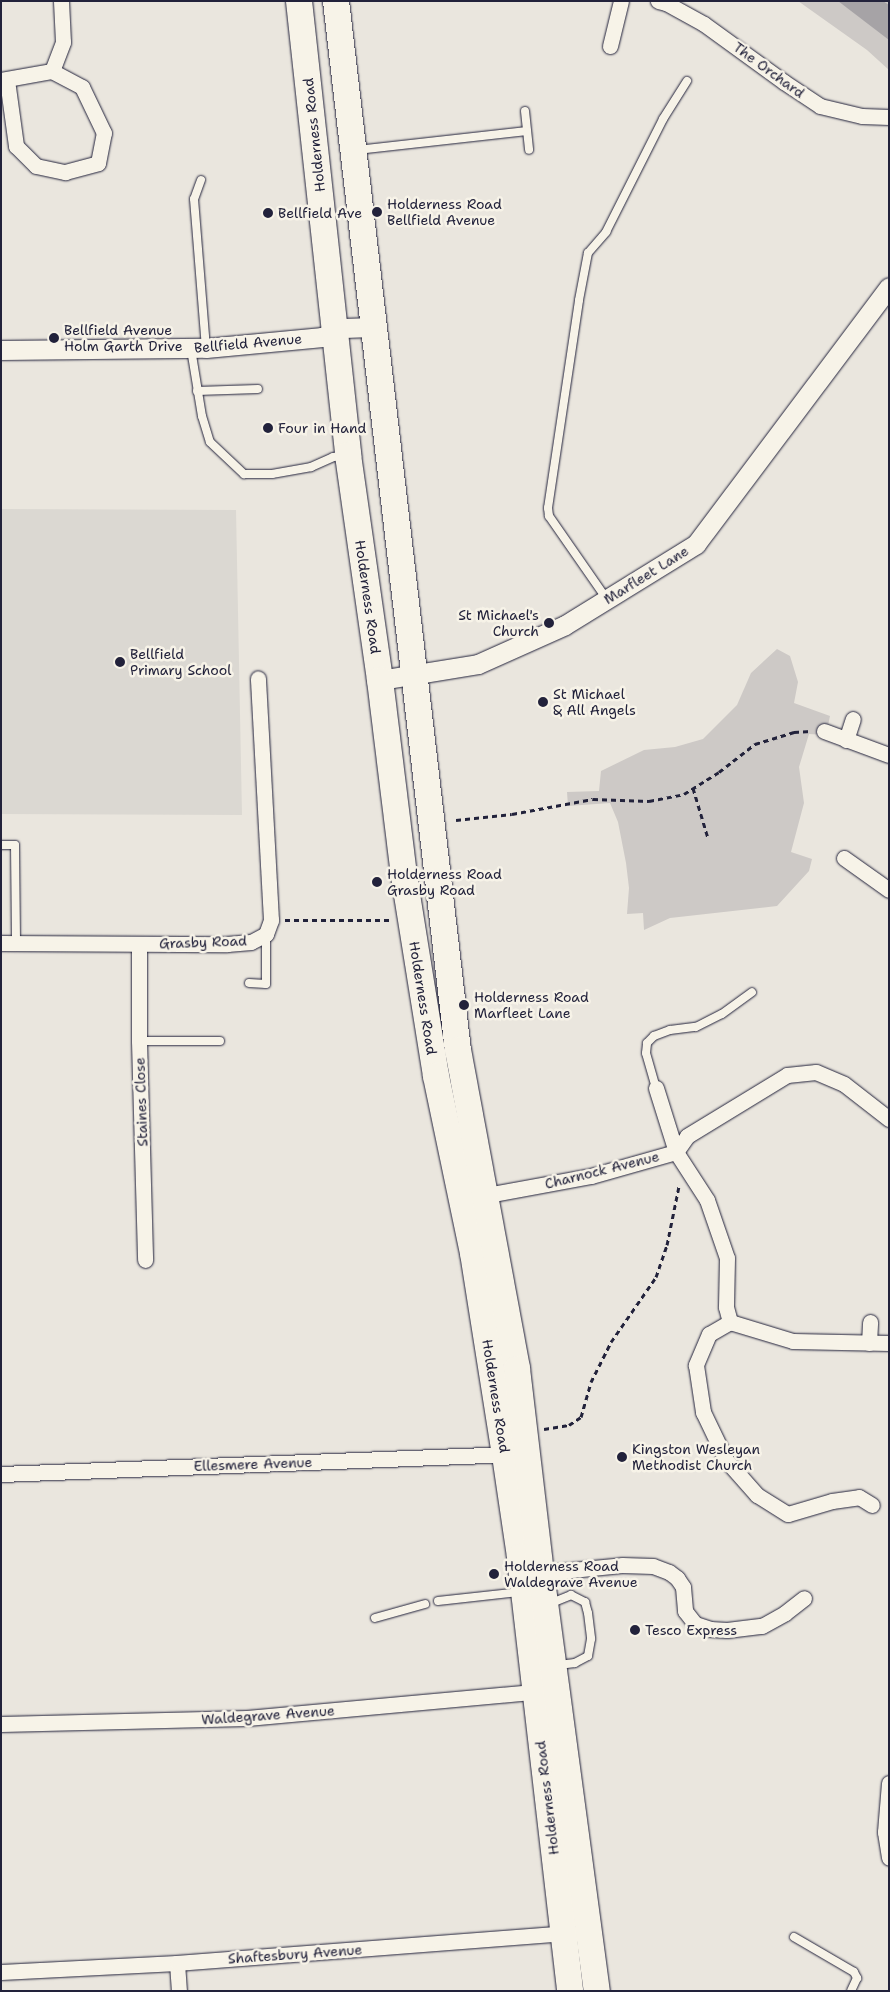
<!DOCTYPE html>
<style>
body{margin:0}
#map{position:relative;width:890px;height:1992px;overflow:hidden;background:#eae6de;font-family:"Shantell Sans",sans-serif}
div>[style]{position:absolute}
.built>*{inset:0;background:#dbd8d2}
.green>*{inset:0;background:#cdc9c6}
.water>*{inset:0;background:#a6a3a6}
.path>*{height:3px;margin-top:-1.5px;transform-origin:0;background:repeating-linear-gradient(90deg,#22223b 0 5px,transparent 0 9px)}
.roads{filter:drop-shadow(0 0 1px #22223b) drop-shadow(0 0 1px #22223b)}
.service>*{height:8px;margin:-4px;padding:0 4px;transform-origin:4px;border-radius:4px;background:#f7f3e8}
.minor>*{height:15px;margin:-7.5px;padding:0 7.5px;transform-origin:7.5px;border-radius:7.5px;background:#f7f3e8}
.tertiary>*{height:19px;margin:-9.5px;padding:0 9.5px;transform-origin:9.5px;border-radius:9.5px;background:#f7f3e8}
.trunk>*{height:26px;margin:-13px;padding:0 13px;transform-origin:13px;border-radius:13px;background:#f7f3e8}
.dots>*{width:14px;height:14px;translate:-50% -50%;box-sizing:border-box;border:2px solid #f7f3e8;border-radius:50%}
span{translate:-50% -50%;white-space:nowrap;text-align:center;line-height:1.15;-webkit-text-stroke:5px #f7f3e8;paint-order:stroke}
.street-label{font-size:14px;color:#22223b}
.poi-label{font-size:14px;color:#22223b}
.left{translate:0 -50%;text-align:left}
.right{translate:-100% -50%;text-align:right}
.frame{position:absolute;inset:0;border:2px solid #22223b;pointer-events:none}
</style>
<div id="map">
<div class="built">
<div style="clip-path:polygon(1px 509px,236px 510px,242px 815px,1px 814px)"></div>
</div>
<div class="green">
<div style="clip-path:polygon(798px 1px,889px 1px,889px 70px,867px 50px)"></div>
<div style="clip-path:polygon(777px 649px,790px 656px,798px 682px,794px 703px,830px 716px,826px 735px,809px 734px,799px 767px,804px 803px,791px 852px,812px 859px,809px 871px,777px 906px,670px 918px,644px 930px,643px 913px,627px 914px,629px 888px,626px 863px,618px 822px,610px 803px,568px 806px,567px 792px,599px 791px,601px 771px,644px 750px,675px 747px,703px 739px,737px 705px,751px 673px)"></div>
</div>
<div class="water">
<div style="clip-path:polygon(838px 1px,883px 1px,889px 5px,889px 40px)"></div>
</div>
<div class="path">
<div style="left:693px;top:788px;width:52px;rotate:73.3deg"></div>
<div style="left:456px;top:820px;width:56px;rotate:-6.1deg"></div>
<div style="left:512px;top:814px;width:82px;rotate:-10.5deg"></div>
<div style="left:593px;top:799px;width:56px;rotate:2deg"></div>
<div style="left:649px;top:801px;width:36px;rotate:-11deg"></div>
<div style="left:684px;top:794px;width:41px;rotate:-32.2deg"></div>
<div style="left:719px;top:772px;width:46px;rotate:-37.9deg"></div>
<div style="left:755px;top:744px;width:41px;rotate:-17.1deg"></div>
<div style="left:794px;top:732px;width:17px;rotate:-3deg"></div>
<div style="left:285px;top:920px;width:106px"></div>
<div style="left:544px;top:1429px;width:25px;rotate:-9deg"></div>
<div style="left:569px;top:1425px;width:14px;rotate:-34deg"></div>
<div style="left:581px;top:1417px;width:36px;rotate:-74deg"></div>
<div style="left:591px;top:1382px;width:45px;rotate:-63.4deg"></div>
<div style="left:611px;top:1342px;width:79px;rotate:-55.3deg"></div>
<div style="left:656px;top:1277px;width:34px;rotate:-71deg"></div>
<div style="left:667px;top:1245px;width:60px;rotate:-78.5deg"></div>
</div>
<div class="roads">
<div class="service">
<div style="left:525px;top:111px;width:39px;rotate:84deg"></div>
<div style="left:357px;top:150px;width:171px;rotate:-6.4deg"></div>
<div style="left:201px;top:180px;width:20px;rotate:110deg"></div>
<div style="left:194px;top:199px;width:149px;rotate:85.4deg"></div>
<div style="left:191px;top:349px;width:68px;rotate:80.7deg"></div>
<div style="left:202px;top:416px;width:27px;rotate:73deg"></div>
<div style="left:210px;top:442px;width:47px;rotate:43.3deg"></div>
<div style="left:244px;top:474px;width:28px"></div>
<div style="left:272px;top:474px;width:40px;rotate:-10deg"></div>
<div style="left:311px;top:467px;width:24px;rotate:-24deg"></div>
<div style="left:333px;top:457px;width:12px;rotate:-5deg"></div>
<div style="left:197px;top:391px;width:61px;rotate:-1.9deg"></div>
<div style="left:606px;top:598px;width:100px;rotate:-124.8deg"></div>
<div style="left:549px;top:516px;width:8px;rotate:-97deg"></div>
<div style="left:548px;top:508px;width:210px;rotate:-81.5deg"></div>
<div style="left:579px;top:300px;width:48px;rotate:-79.2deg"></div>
<div style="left:588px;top:253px;width:28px;rotate:-49deg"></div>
<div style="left:606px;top:232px;width:127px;rotate:-63.2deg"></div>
<div style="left:663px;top:119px;width:45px;rotate:-57.7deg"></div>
<div style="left:1px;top:845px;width:14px"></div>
<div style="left:15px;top:845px;width:97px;rotate:89.4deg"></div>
<div style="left:249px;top:983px;width:17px;rotate:3deg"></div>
<div style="left:266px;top:984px;width:50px;rotate:-90deg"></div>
<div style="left:139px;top:1041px;width:81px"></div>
<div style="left:656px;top:1088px;width:36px;rotate:-106deg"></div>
<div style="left:646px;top:1053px;width:10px;rotate:-84deg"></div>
<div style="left:647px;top:1043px;width:10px;rotate:-45deg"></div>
<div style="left:654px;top:1036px;width:17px;rotate:-21deg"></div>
<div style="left:670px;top:1030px;width:26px;rotate:-7deg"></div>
<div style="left:696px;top:1027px;width:29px;rotate:-27deg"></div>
<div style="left:722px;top:1014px;width:37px;rotate:-36deg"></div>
<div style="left:438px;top:1601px;width:81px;rotate:-6.3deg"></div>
<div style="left:549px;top:1604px;width:24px;rotate:-22deg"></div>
<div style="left:571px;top:1595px;width:16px;rotate:27deg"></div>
<div style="left:585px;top:1602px;width:11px;rotate:75deg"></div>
<div style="left:588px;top:1613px;width:26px;rotate:83deg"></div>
<div style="left:591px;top:1639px;width:17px;rotate:100deg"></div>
<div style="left:588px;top:1656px;width:15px;rotate:152deg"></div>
<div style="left:575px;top:1663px;width:17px;rotate:173deg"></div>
<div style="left:375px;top:1618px;width:52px;rotate:-15.6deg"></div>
<div style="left:794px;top:1937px;width:69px;rotate:30.3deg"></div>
<div style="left:854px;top:1972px;width:7px;rotate:63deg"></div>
<div style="left:857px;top:1978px;width:14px;rotate:115deg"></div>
</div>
<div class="minor">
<div style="left:658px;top:1px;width:8px;rotate:14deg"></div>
<div style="left:666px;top:3px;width:43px;rotate:28.9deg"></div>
<div style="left:704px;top:24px;width:99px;rotate:35.9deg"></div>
<div style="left:784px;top:82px;width:43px;rotate:33.7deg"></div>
<div style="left:820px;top:106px;width:43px;rotate:13.4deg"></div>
<div style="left:862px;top:116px;width:27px;rotate:2deg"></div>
<div style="left:610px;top:46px;width:46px;rotate:-76.3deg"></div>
<div style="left:1px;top:80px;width:52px;rotate:-10deg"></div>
<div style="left:52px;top:71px;width:31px;rotate:-69deg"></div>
<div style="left:63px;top:42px;width:41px;rotate:-92.8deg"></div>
<div style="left:7px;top:80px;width:67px;rotate:82.2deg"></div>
<div style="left:16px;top:146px;width:28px;rotate:45deg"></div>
<div style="left:36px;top:166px;width:30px;rotate:12deg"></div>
<div style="left:65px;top:172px;width:34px;rotate:-15deg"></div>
<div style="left:98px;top:163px;width:31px;rotate:-79deg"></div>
<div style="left:104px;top:133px;width:51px;rotate:-115.6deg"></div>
<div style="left:82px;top:87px;width:34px;rotate:-152deg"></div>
<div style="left:824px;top:731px;width:69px;rotate:20.3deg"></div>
<div style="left:846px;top:740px;width:22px;rotate:-72deg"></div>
<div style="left:844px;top:858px;width:55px;rotate:35.4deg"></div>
<div style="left:1px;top:943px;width:226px;rotate:0.3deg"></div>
<div style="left:227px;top:944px;width:24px;rotate:-5deg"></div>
<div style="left:251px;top:942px;width:17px;rotate:-28deg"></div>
<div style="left:266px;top:934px;width:15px;rotate:-70deg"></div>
<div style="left:271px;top:920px;width:242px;rotate:-93.1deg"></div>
<div style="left:139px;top:944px;width:97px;rotate:90deg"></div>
<div style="left:139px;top:1041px;width:219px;rotate:88.4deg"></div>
<div style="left:656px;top:1088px;width:67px;rotate:72.6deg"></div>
<div style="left:676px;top:1152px;width:57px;rotate:57.1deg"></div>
<div style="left:707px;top:1200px;width:61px;rotate:71deg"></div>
<div style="left:727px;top:1258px;width:49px;rotate:91.2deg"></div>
<div style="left:726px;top:1307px;width:16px;rotate:75deg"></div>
<div style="left:730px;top:1322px;width:66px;rotate:16.8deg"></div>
<div style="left:793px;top:1341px;width:96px;rotate:1.2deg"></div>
<div style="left:487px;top:1195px;width:106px;rotate:-10.4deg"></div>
<div style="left:591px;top:1176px;width:88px;rotate:-15.8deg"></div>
<div style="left:676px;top:1152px;width:19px;rotate:-55deg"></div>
<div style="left:687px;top:1136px;width:117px;rotate:-31.4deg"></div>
<div style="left:787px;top:1075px;width:29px;rotate:-6deg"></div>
<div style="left:816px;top:1072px;width:30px;rotate:23deg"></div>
<div style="left:844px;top:1084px;width:57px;rotate:37.9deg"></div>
<div style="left:730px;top:1322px;width:24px;rotate:150deg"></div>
<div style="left:709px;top:1334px;width:34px;rotate:113deg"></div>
<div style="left:696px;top:1365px;width:48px;rotate:81.5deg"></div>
<div style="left:703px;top:1412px;width:53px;rotate:64.4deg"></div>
<div style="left:726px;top:1460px;width:47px;rotate:48.5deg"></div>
<div style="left:757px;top:1495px;width:36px;rotate:32deg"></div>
<div style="left:788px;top:1514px;width:46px;rotate:-16.5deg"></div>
<div style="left:832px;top:1501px;width:27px;rotate:-8deg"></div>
<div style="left:859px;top:1497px;width:15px;rotate:32deg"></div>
<div style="left:869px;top:1343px;width:21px;rotate:-87deg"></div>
<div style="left:1px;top:1474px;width:511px;rotate:-2.24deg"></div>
<div style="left:541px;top:1573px;width:81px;rotate:-5.6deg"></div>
<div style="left:622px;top:1565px;width:31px;rotate:2deg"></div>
<div style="left:653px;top:1566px;width:17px;rotate:21deg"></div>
<div style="left:669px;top:1572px;width:10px;rotate:37deg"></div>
<div style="left:677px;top:1578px;width:11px;rotate:56deg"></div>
<div style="left:683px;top:1587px;width:24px;rotate:85deg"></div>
<div style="left:685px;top:1611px;width:16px;rotate:52deg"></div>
<div style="left:695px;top:1624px;width:16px;rotate:18deg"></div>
<div style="left:710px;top:1629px;width:17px;rotate:3deg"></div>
<div style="left:727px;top:1630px;width:35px;rotate:-7deg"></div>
<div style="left:762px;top:1626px;width:26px;rotate:-29deg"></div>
<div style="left:785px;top:1613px;width:24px;rotate:-38deg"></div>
<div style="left:1px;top:1724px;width:246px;rotate:-1.4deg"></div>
<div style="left:247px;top:1718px;width:288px;rotate:-5.2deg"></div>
<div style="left:889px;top:1783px;width:49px;rotate:94.7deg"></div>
<div style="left:885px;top:1832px;width:26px;rotate:81deg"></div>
<div style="left:177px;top:1963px;width:28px;rotate:86deg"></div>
<div style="left:1px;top:1972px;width:176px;rotate:-2.9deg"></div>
<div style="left:177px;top:1963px;width:395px;rotate:-4.4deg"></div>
</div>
<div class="tertiary">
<div style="left:1px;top:350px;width:205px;rotate:-0.6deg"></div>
<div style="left:206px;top:348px;width:117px;rotate:-5.4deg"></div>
<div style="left:322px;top:337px;width:23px;rotate:-23deg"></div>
<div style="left:343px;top:328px;width:30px;rotate:-2deg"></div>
<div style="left:380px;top:680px;width:99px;rotate:-9.3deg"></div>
<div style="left:478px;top:664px;width:95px;rotate:-24.1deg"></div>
<div style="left:565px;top:625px;width:154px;rotate:-31.7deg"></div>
<div style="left:696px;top:544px;width:321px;rotate:-53.1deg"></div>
</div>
<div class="trunk">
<div style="left:299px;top:1px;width:457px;rotate:83.8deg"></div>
<div style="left:348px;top:455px;width:227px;rotate:81.9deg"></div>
<div style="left:380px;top:680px;width:197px;rotate:83deg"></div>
<div style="left:404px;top:876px;width:203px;rotate:80.9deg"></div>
<div style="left:436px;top:1076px;width:181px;rotate:78.2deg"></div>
<div style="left:473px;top:1253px;width:205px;rotate:81deg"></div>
<div style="left:505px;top:1455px;width:103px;rotate:81.6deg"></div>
<div style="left:520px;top:1557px;width:437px;rotate:83.4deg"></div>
<div style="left:336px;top:1px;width:1056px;rotate:83.37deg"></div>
<div style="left:458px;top:1050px;width:324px;rotate:79.5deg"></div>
<div style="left:517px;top:1369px;width:205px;rotate:83.3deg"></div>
<div style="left:541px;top:1573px;width:422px;rotate:82.4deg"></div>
</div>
</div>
<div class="dots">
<div style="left:377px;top:212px;background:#22223b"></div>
<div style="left:268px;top:213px;background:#22223b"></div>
<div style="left:54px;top:338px;background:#22223b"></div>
<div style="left:268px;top:428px;background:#22223b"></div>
<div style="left:549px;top:623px;background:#22223b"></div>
<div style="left:120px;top:662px;background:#22223b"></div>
<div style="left:543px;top:702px;background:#22223b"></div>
<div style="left:377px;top:882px;background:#22223b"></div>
<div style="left:464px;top:1005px;background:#22223b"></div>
<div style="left:622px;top:1457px;background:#22223b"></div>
<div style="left:494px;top:1574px;background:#22223b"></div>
<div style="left:635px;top:1630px;background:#22223b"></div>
</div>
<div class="street-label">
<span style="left:769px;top:70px;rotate:36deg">The Orchard</span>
<span style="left:314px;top:135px;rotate:-96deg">Holderness Road</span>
<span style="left:248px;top:343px;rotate:-5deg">Bellfield Avenue</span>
<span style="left:646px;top:575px;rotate:-32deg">Marfleet Lane</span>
<span style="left:368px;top:597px;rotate:82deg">Holderness Road</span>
<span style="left:203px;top:942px;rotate:-2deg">Grasby Road</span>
<span style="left:423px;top:998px;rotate:81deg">Holderness Road</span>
<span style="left:141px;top:1102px;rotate:-92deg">Staines Close</span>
<span style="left:602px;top:1170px;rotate:-14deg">Charnock Avenue</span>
<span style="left:496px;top:1396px;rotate:81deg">Holderness Road</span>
<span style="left:253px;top:1464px;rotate:-2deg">Ellesmere Avenue</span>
<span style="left:268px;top:1715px;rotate:-4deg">Waldegrave Avenue</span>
<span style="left:547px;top:1798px;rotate:-97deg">Holderness Road</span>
<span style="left:295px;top:1954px;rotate:-4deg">Shaftesbury Avenue</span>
</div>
<div class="poi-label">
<span class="left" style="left:387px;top:212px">Holderness Road<br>Bellfield Avenue</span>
<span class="left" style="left:278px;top:213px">Bellfield Ave</span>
<span class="left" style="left:64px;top:338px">Bellfield Avenue<br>Holm Garth Drive</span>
<span class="left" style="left:278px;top:428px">Four in Hand</span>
<span class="right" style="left:539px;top:623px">St Michael's<br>Church</span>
<span class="left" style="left:130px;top:662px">Bellfield<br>Primary School</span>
<span class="left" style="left:553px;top:702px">St Michael<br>&amp; All Angels</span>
<span class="left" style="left:387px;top:882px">Holderness Road<br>Grasby Road</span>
<span class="left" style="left:474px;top:1005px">Holderness Road<br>Marfleet Lane</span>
<span class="left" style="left:632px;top:1457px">Kingston Wesleyan<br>Methodist Church</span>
<span class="left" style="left:504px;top:1574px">Holderness Road<br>Waldegrave Avenue</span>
<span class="left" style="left:645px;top:1630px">Tesco Express</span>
</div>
<div class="frame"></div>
</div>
